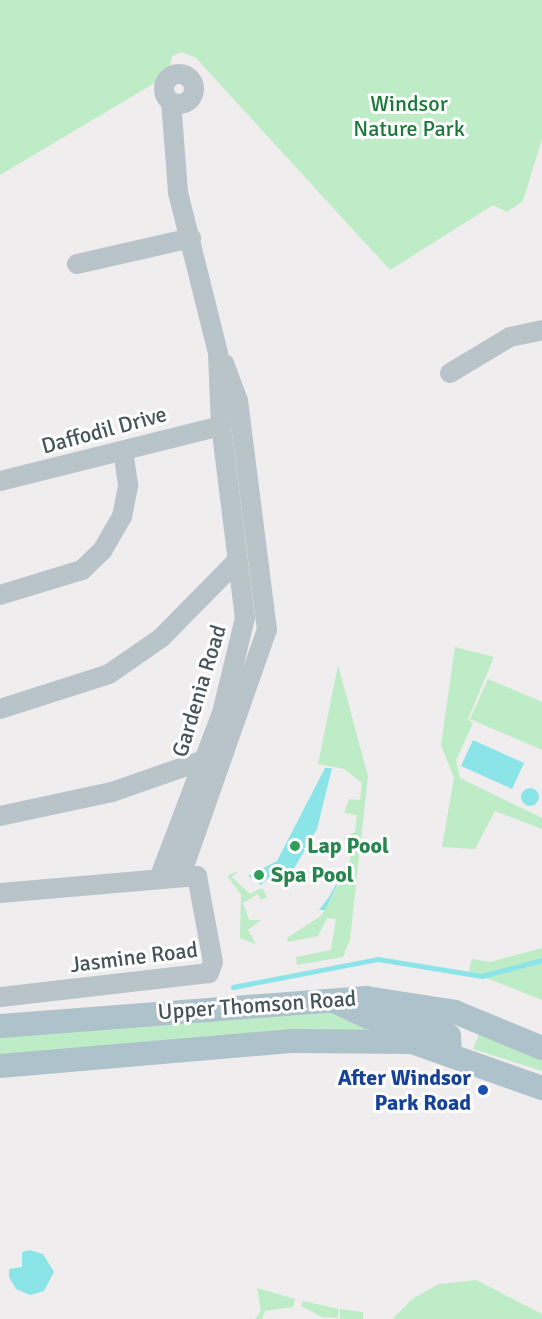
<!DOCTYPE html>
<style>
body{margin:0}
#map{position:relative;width:542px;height:1319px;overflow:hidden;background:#f0edee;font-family:Signika,sans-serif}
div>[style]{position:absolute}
.green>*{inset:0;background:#bdecc7}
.water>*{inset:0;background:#8be4e8}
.round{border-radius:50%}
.stream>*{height:4.5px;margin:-2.25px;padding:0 2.25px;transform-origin:2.25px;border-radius:2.25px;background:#8be4e8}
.minor>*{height:20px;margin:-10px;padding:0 10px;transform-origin:10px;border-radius:10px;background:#b9c4ca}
.minor>.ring{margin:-10px;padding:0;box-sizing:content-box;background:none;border:20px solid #b9c4ca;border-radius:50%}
.major>*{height:24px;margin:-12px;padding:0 12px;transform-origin:12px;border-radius:12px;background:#aec2cb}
.dots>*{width:16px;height:16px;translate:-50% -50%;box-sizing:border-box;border:3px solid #fff;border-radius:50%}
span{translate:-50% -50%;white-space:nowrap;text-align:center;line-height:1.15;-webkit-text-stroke:6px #fff;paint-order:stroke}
.park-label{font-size:22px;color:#1a7839}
.street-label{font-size:22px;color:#46545a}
.leisure-label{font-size:22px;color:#27864d;font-weight:700}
.left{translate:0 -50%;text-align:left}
.transit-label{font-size:22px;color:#164399;font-weight:700}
.right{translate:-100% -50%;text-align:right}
</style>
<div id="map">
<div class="green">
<div style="clip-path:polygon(0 0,542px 0,542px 139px,523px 201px,507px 212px,493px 205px,390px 270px,196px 58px,182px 52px,172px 56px,168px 75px,0 175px)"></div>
<div style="clip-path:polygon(455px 647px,494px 657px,468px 719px,473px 723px,456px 760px,460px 778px,542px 818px,542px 829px,495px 811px,475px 849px,442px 847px,454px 778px,441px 745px)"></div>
<div style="clip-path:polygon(338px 665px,368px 776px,350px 939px,343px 957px,297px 965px,296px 957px,331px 950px,336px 919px,327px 918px,318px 936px,288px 942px,287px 938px,321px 916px,349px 866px,352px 847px,343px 838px,355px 832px,357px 815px,344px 813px,349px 799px,360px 800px,362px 783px,344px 769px,318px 764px)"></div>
<div style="clip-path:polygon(488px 679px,542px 702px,542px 750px,470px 719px)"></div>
<div style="clip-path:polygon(238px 871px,232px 877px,250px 894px,262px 888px,267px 897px,261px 900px,258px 894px,243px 903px,249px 920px,261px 920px,248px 930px,256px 944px,240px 938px,241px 894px,227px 876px)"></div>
<div style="clip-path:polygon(542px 948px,542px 1000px,469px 971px,472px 959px,490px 962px)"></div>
<div style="clip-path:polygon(299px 999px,455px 1012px,450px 1053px,412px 1042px,0 1066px,0 1026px)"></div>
<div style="clip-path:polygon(479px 1034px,542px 1055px,542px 1071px,473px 1049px)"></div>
<div style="clip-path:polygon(476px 1280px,542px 1314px,542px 1319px,393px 1319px,412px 1299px,439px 1284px)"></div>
<div style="clip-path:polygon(257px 1288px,295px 1299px,293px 1307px,265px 1311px,262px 1319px,255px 1319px,261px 1311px)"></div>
<div style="clip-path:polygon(303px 1301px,339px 1309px,338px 1318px,322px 1317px,301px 1306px)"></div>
<div style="clip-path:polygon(340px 1309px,363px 1312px,363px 1319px,340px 1319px)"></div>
</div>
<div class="water">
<div style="clip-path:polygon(473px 740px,524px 763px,512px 789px,461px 766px)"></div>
<div style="clip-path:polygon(325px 768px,332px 768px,317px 829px,288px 879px,276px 871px,261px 885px,248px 876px,277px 861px)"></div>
<div class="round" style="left:521px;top:788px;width:18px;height:18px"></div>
<div style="clip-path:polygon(348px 863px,325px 910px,319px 910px,329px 897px)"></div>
<div style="clip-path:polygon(30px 1250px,43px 1254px,54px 1272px,44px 1291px,30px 1295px,16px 1289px,9px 1277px,9px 1269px,22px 1267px,22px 1252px)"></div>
</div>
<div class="stream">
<div style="left:233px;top:987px;width:148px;rotate:-10.9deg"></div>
<div style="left:378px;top:959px;width:105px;rotate:9.3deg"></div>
<div style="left:482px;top:976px;width:62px;rotate:-14.9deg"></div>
</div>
<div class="minor">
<div class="ring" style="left:164px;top:74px;width:10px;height:10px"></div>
<div style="left:77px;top:264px;width:117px;rotate:-12.8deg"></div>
<div style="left:450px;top:373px;width:70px;rotate:-31deg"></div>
<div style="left:510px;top:337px;width:33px;rotate:-12deg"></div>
<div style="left:0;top:481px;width:228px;rotate:-14deg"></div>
<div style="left:0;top:595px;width:86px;rotate:-17deg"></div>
<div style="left:82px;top:570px;width:28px;rotate:-44deg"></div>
<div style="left:102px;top:551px;width:39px;rotate:-60deg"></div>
<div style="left:122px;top:517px;width:33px;rotate:-79deg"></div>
<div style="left:128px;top:485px;width:34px;rotate:-98deg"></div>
<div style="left:0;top:709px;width:114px;rotate:-17.8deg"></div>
<div style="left:109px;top:674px;width:63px;rotate:-34.7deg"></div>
<div style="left:161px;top:638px;width:108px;rotate:-45.4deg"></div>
<div style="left:0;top:816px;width:115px;rotate:-12.1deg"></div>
<div style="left:112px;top:792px;width:97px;rotate:-19.2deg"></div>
<div style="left:181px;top:875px;width:260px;rotate:-70.7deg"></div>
<div style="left:267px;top:630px;width:231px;rotate:-97.2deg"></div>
<div style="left:238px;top:401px;width:40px;rotate:-110.2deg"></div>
<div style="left:160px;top:876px;width:174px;rotate:-69.2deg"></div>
<div style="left:222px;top:713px;width:98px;rotate:-76.4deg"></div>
<div style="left:245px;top:618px;width:193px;rotate:-97.1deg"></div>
<div style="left:221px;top:426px;width:73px;rotate:-92.4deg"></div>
<div style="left:218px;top:353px;width:166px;rotate:-104deg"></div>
<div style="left:178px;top:192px;width:90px;rotate:-94.4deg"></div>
<div style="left:0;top:893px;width:198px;rotate:-4.9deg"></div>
<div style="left:197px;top:876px;width:87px;rotate:79.5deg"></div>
<div style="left:213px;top:962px;width:12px;rotate:110deg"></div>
<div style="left:209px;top:973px;width:210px;rotate:173.4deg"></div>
</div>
<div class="major">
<div style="left:334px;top:1001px;width:38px;rotate:25deg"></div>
<div style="left:368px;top:1017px;width:76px;rotate:11.5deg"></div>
<div style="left:442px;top:1032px;width:8px;rotate:30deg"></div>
<div style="left:449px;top:1036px;width:17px;rotate:87deg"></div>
<div style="left:0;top:1026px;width:367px;rotate:-4.4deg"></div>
<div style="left:366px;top:998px;width:90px;rotate:8.9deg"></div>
<div style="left:455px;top:1012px;width:94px;rotate:22.5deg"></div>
<div style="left:0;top:1066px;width:294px;rotate:-4.9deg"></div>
<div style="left:293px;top:1041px;width:119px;rotate:0.5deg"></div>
<div style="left:412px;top:1042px;width:138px;rotate:19.5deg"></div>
</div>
<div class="dots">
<div style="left:295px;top:846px;background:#2e9e5b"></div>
<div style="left:259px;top:875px;background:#2e9e5b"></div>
<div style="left:483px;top:1090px;background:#1a4fb4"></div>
</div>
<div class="park-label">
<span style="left:409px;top:116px">Windsor<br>Nature Park</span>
</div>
<div class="street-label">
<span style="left:104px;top:430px;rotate:-15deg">Daffodil Drive</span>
<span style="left:199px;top:691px;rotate:-73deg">Gardenia Road</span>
<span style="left:134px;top:957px;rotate:-7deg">Jasmine Road</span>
<span style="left:257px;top:1005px;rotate:-4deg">Upper Thomson Road</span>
</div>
<div class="leisure-label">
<span class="left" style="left:307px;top:846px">Lap Pool</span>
<span class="left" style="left:271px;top:875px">Spa Pool</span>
</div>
<div class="transit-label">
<span class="right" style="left:471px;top:1090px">After Windsor<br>Park Road</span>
</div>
</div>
